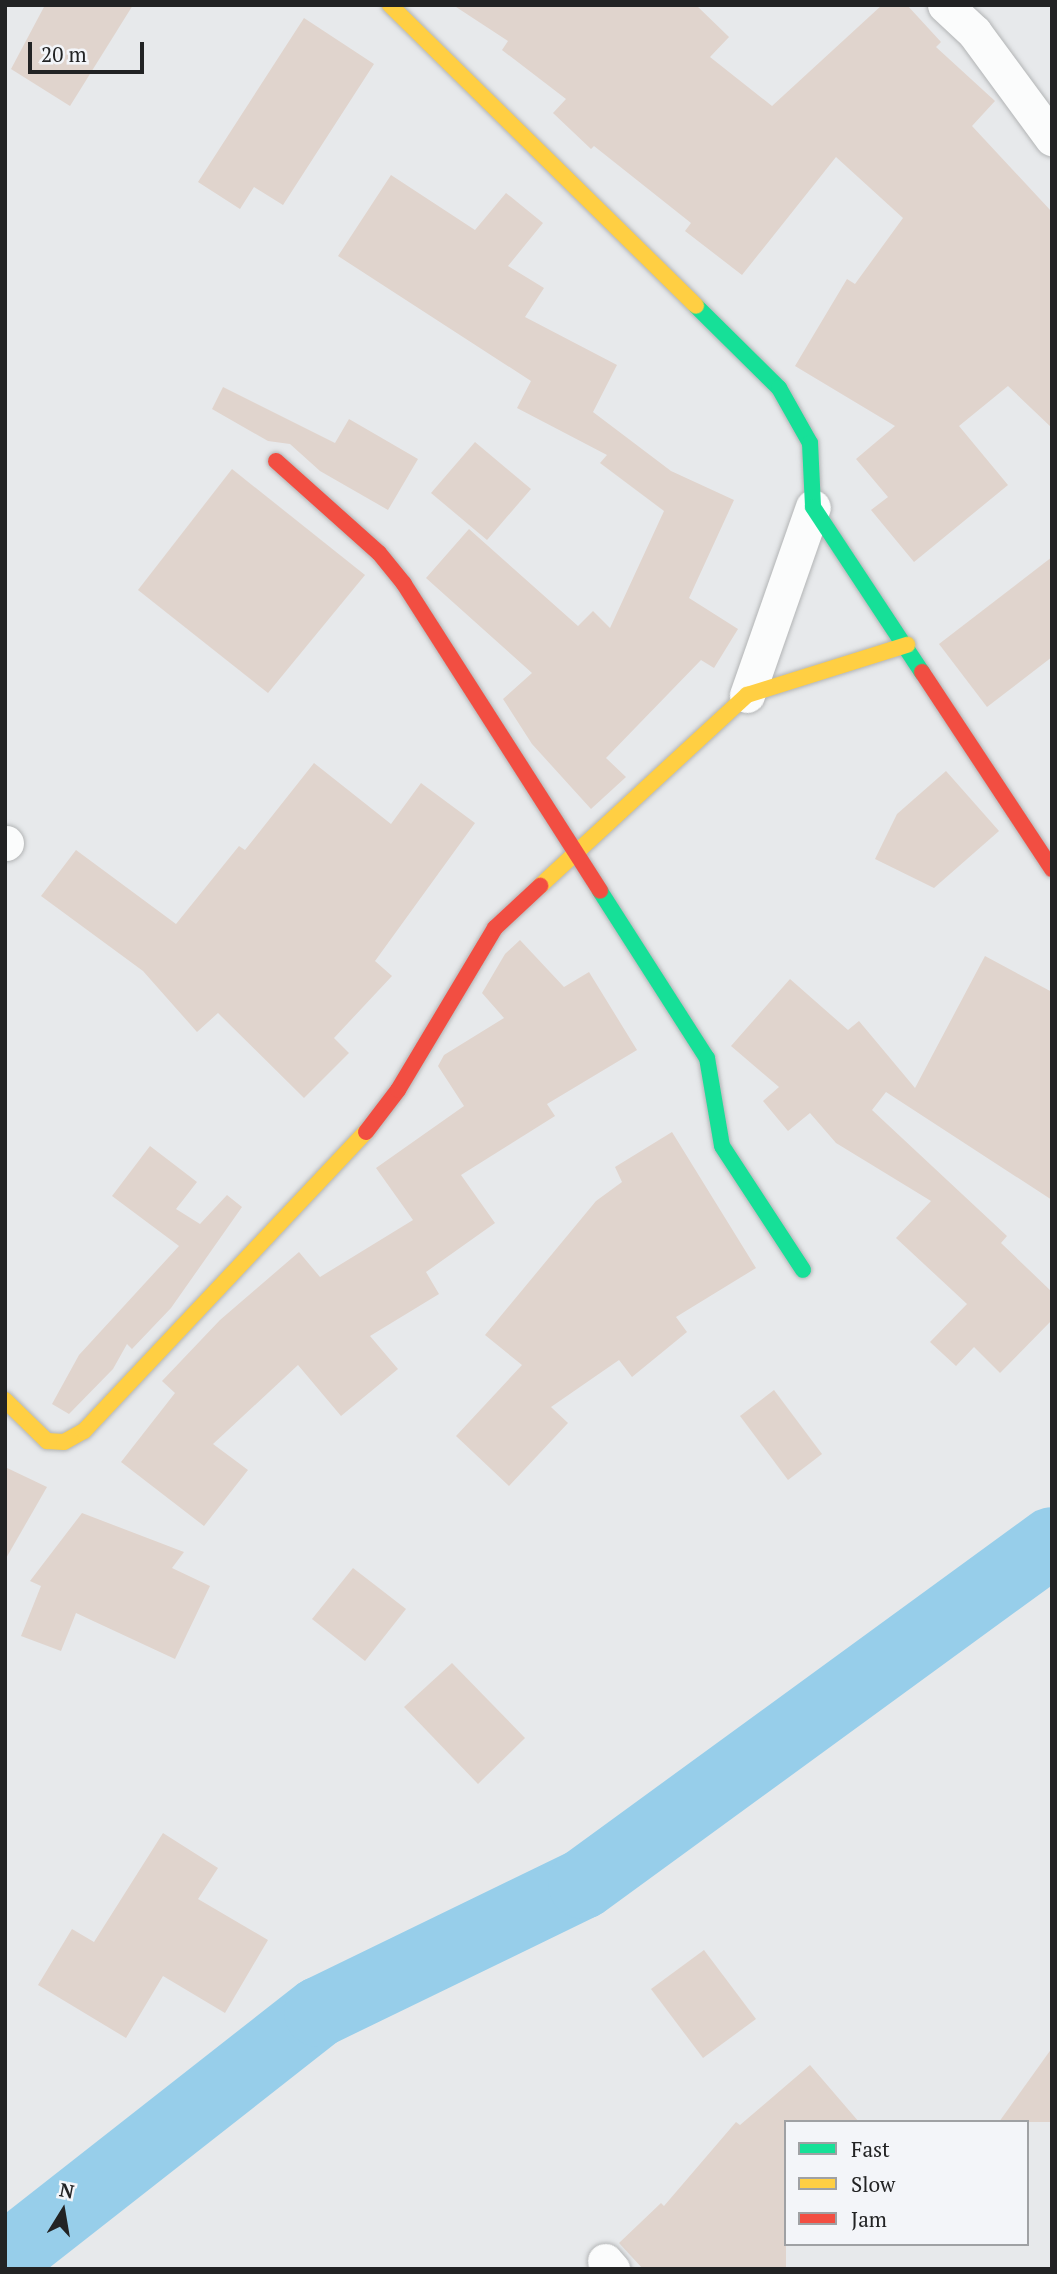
<!DOCTYPE html>
<style>
body{margin:0}
#map{position:relative;width:1057px;height:2274px;overflow:hidden;background:#e7e9eb;font-family:"PT Serif",serif}
div>[style]{position:absolute}
.river>*{height:70px;margin:-35px;padding:0 35px;transform-origin:35px;border-radius:35px;background:#97ceea}
.building>*{inset:0;background:#e0d4cd}
.roads{filter:drop-shadow(0 0 2px #b2b4b5) drop-shadow(0 0 2px #b2b4b5)}
.street>*{height:35px;margin:-17.5px;padding:0 17.5px;transform-origin:17.5px;border-radius:17.5px;background:#fbfcfc}
.fast>*{height:16px;margin:-8px;padding:0 8px;transform-origin:8px;border-radius:8px;background:#16e098}
.slow>*{height:16px;margin:-8px;padding:0 8px;transform-origin:8px;border-radius:8px;background:#ffcf43}
.jam>*{height:16px;margin:-8px;padding:0 8px;transform-origin:8px;border-radius:8px;background:#f24e42}
span{translate:-50% -50%;white-space:nowrap;text-align:center;line-height:1.15;-webkit-text-stroke:5px #f3f5f9;paint-order:stroke}
.frame{position:absolute;inset:0;border:7px solid #222324;pointer-events:none}
.legend{position:absolute;left:784px;top:2120px;width:245px;height:126px;box-sizing:border-box;background:#f3f5f9;border:2px solid #9fa1a4;margin:0;padding:9px 12px;list-style:none;font-size:21px;color:#222324}
.legend li{display:flex;align-items:center;gap:14px;height:35px}
.legend b{width:35px;border:2px solid #9fa1a4}
.north{position:absolute;left:28px;top:2176px;width:70px;height:70px;-webkit-text-stroke:5px #f3f5f9;paint-order:stroke;rotate:11deg;font-size:19px;font-weight:700;line-height:28px;text-align:center;color:#222324}
.north::after{content:'';display:block;margin:auto;width:24px;height:32px;background:#222324;clip-path:polygon(50% 0,100% 100%,50% 72%,0 100%)}
.scale{position:absolute;left:28px;top:42px;width:116px;height:32px;box-sizing:border-box;border:4px solid #222324;border-top:0;padding-left:9px;font-size:21px;line-height:24px;white-space:nowrap;color:#222324;-webkit-text-stroke:5px #f3f5f9;paint-order:stroke}
</style>
<div id="map">
<div class="river">
<div style="left:5px;top:2258px;width:399px;rotate:-38.1deg"></div>
<div style="left:319px;top:2012px;width:293px;rotate:-25.9deg"></div>
<div style="left:583px;top:1884px;width:580px;rotate:-36.1deg"></div>
</div>
<div class="building">
<div style="clip-path:polygon(45px 5px,133px 5px,70px 106px,11px 69px)"></div>
<div style="clip-path:polygon(453px 5px,696px 5px,729px 37px,710px 57px,772px 106px,882px 5px,907px 5px,941px 42px,936px 47px,995px 101px,972px 126px,1052px 212px,1052px 428px,1008px 386px,959px 426px,1008px 485px,914px 562px,871px 510px,888px 497px,856px 459px,895px 426px,795px 366px,847px 279px,855px 284px,903px 218px,836px 157px,742px 275px,685px 231px,691px 223px,594px 146px,591px 149px,553px 113px,566px 99px,502px 50px,508px 41px)"></div>
<div style="clip-path:polygon(304px 18px,374px 64px,283px 205px,254px 187px,240px 209px,198px 182px)"></div>
<div style="clip-path:polygon(391px 175px,475px 230px,506px 193px,543px 223px,508px 266px,544px 288px,525px 317px,617px 365px,593px 412px,671px 471px,734px 500px,689px 598px,738px 629px,714px 668px,701px 660px,606px 758px,626px 777px,591px 809px,532px 744px,503px 699px,532px 673px,426px 578px,469px 529px,578px 626px,593px 611px,610px 628px,664px 511px,600px 463px,607px 455px,517px 408px,531px 381px,338px 256px)"></div>
<div style="clip-path:polygon(223px 387px,335px 443px,349px 419px,418px 459px,388px 510px,320px 471px,290px 444px,268px 441px,212px 409px)"></div>
<div style="clip-path:polygon(475px 442px,531px 489px,487px 540px,431px 493px)"></div>
<div style="clip-path:polygon(232px 469px,365px 575px,268px 693px,138px 590px)"></div>
<div style="clip-path:polygon(1052px 557px,1052px 657px,987px 707px,939px 644px)"></div>
<div style="clip-path:polygon(314px 763px,391px 824px,421px 783px,475px 823px,375px 961px,392px 976px,334px 1038px,349px 1053px,304px 1098px,218px 1013px,197px 1032px,143px 971px,41px 896px,76px 850px,176px 924px,239px 846px,245px 850px)"></div>
<div style="clip-path:polygon(946px 771px,999px 831px,934px 888px,875px 859px,897px 814px)"></div>
<div style="clip-path:polygon(520px 940px,564px 987px,589px 972px,637px 1050px,547px 1104px,555px 1116px,461px 1175px,495px 1223px,426px 1272px,439px 1294px,370px 1336px,398px 1369px,341px 1416px,298px 1365px,213px 1444px,248px 1470px,204px 1526px,121px 1462px,175px 1393px,162px 1381px,220px 1320px,299px 1252px,320px 1277px,413px 1220px,376px 1168px,464px 1106px,438px 1066px,444px 1055px,504px 1018px,482px 993px,505px 954px)"></div>
<div style="clip-path:polygon(985px 956px,1052px 992px,1052px 1200px,886px 1092px,872px 1110px,1007px 1236px,1001px 1243px,1052px 1292px,1052px 1320px,1000px 1373px,974px 1347px,956px 1366px,930px 1342px,967px 1304px,896px 1238px,931px 1201px,836px 1143px,810px 1113px,788px 1131px,763px 1101px,779px 1087px,731px 1046px,790px 979px,848px 1030px,859px 1021px,915px 1088px)"></div>
<div style="clip-path:polygon(672px 1132px,756px 1268px,676px 1317px,687px 1332px,632px 1377px,619px 1360px,551px 1407px,568px 1423px,509px 1486px,456px 1436px,522px 1365px,485px 1335px,596px 1201px,622px 1182px,615px 1167px)"></div>
<div style="clip-path:polygon(150px 1146px,197px 1182px,176px 1209px,200px 1224px,227px 1195px,242px 1207px,171px 1308px,132px 1349px,127px 1344px,113px 1369px,69px 1414px,52px 1404px,79px 1355px,179px 1246px,112px 1196px)"></div>
<div style="clip-path:polygon(774px 1390px,822px 1454px,788px 1480px,740px 1416px)"></div>
<div style="clip-path:polygon(5px 1467px,47px 1487px,5px 1560px)"></div>
<div style="clip-path:polygon(82px 1513px,184px 1552px,172px 1568px,210px 1586px,175px 1659px,76px 1613px,61px 1651px,21px 1636px,41px 1586px,30px 1581px)"></div>
<div style="clip-path:polygon(353px 1568px,406px 1609px,365px 1661px,312px 1619px)"></div>
<div style="clip-path:polygon(452px 1663px,525px 1738px,478px 1784px,404px 1707px)"></div>
<div style="clip-path:polygon(163px 1833px,218px 1868px,198px 1899px,268px 1940px,225px 2013px,163px 1976px,126px 2038px,38px 1985px,72px 1929px,94px 1942px)"></div>
<div style="clip-path:polygon(704px 1950px,756px 2019px,703px 2058px,651px 1989px)"></div>
<div style="clip-path:polygon(1052px 2048px,1052px 2122px,999px 2122px)"></div>
<div style="clip-path:polygon(810px 2065px,859px 2122px,786px 2122px,786px 2269px,643px 2269px,619px 2243px,661px 2203px,664px 2206px,736px 2122px,740px 2125px)"></div>
</div>
<div class="roads">
<div class="street">
<div style="left:945px;top:5px;width:40px;rotate:43deg"></div>
<div style="left:974px;top:32px;width:132px;rotate:53.7deg"></div>
<div style="left:747px;top:695px;width:199px;rotate:-70.7deg"></div>
<div style="left:5px;top:843px;width:1px"></div>
<div style="left:605px;top:2261px;width:11px;rotate:49deg"></div>
</div>
<div class="fast">
<div style="left:696px;top:306px;width:117px;rotate:44.7deg"></div>
<div style="left:779px;top:388px;width:63px;rotate:60.6deg"></div>
<div style="left:810px;top:443px;width:64px;rotate:87.3deg"></div>
<div style="left:813px;top:507px;width:198px;rotate:56.6deg"></div>
<div style="left:600px;top:891px;width:198px;rotate:57.4deg"></div>
<div style="left:707px;top:1058px;width:89px;rotate:80.3deg"></div>
<div style="left:722px;top:1146px;width:148px;rotate:56.8deg"></div>
</div>
<div class="slow">
<div style="left:390px;top:5px;width:429px;rotate:44.5deg"></div>
<div style="left:540px;top:886px;width:282px;rotate:-42.7deg"></div>
<div style="left:747px;top:695px;width:168px;rotate:-17.4deg"></div>
<div style="left:5px;top:1400px;width:59px;rotate:44.3deg"></div>
<div style="left:47px;top:1441px;width:17px;rotate:3deg"></div>
<div style="left:64px;top:1442px;width:23px;rotate:-29deg"></div>
<div style="left:84px;top:1431px;width:411px;rotate:-46.7deg"></div>
</div>
<div class="jam">
<div style="left:276px;top:461px;width:138px;rotate:41.8deg"></div>
<div style="left:379px;top:553px;width:40px;rotate:51deg"></div>
<div style="left:404px;top:584px;width:364px;rotate:57.4deg"></div>
<div style="left:922px;top:672px;width:236px;rotate:56.6deg"></div>
<div style="left:366px;top:1132px;width:53px;rotate:-52.7deg"></div>
<div style="left:398px;top:1090px;width:189px;rotate:-59.1deg"></div>
<div style="left:495px;top:928px;width:62px;rotate:-43deg"></div>
</div>
</div>
<div class="frame"></div>
<ul class="legend">
<li><b style="height:9px;background:#16e098"></b>Fast</li>
<li><b style="height:9px;background:#ffcf43"></b>Slow</li>
<li><b style="height:9px;background:#f24e42"></b>Jam</li>
</ul>
<div class="north">N</div>
<div class="scale">20 m</div>
</div>
